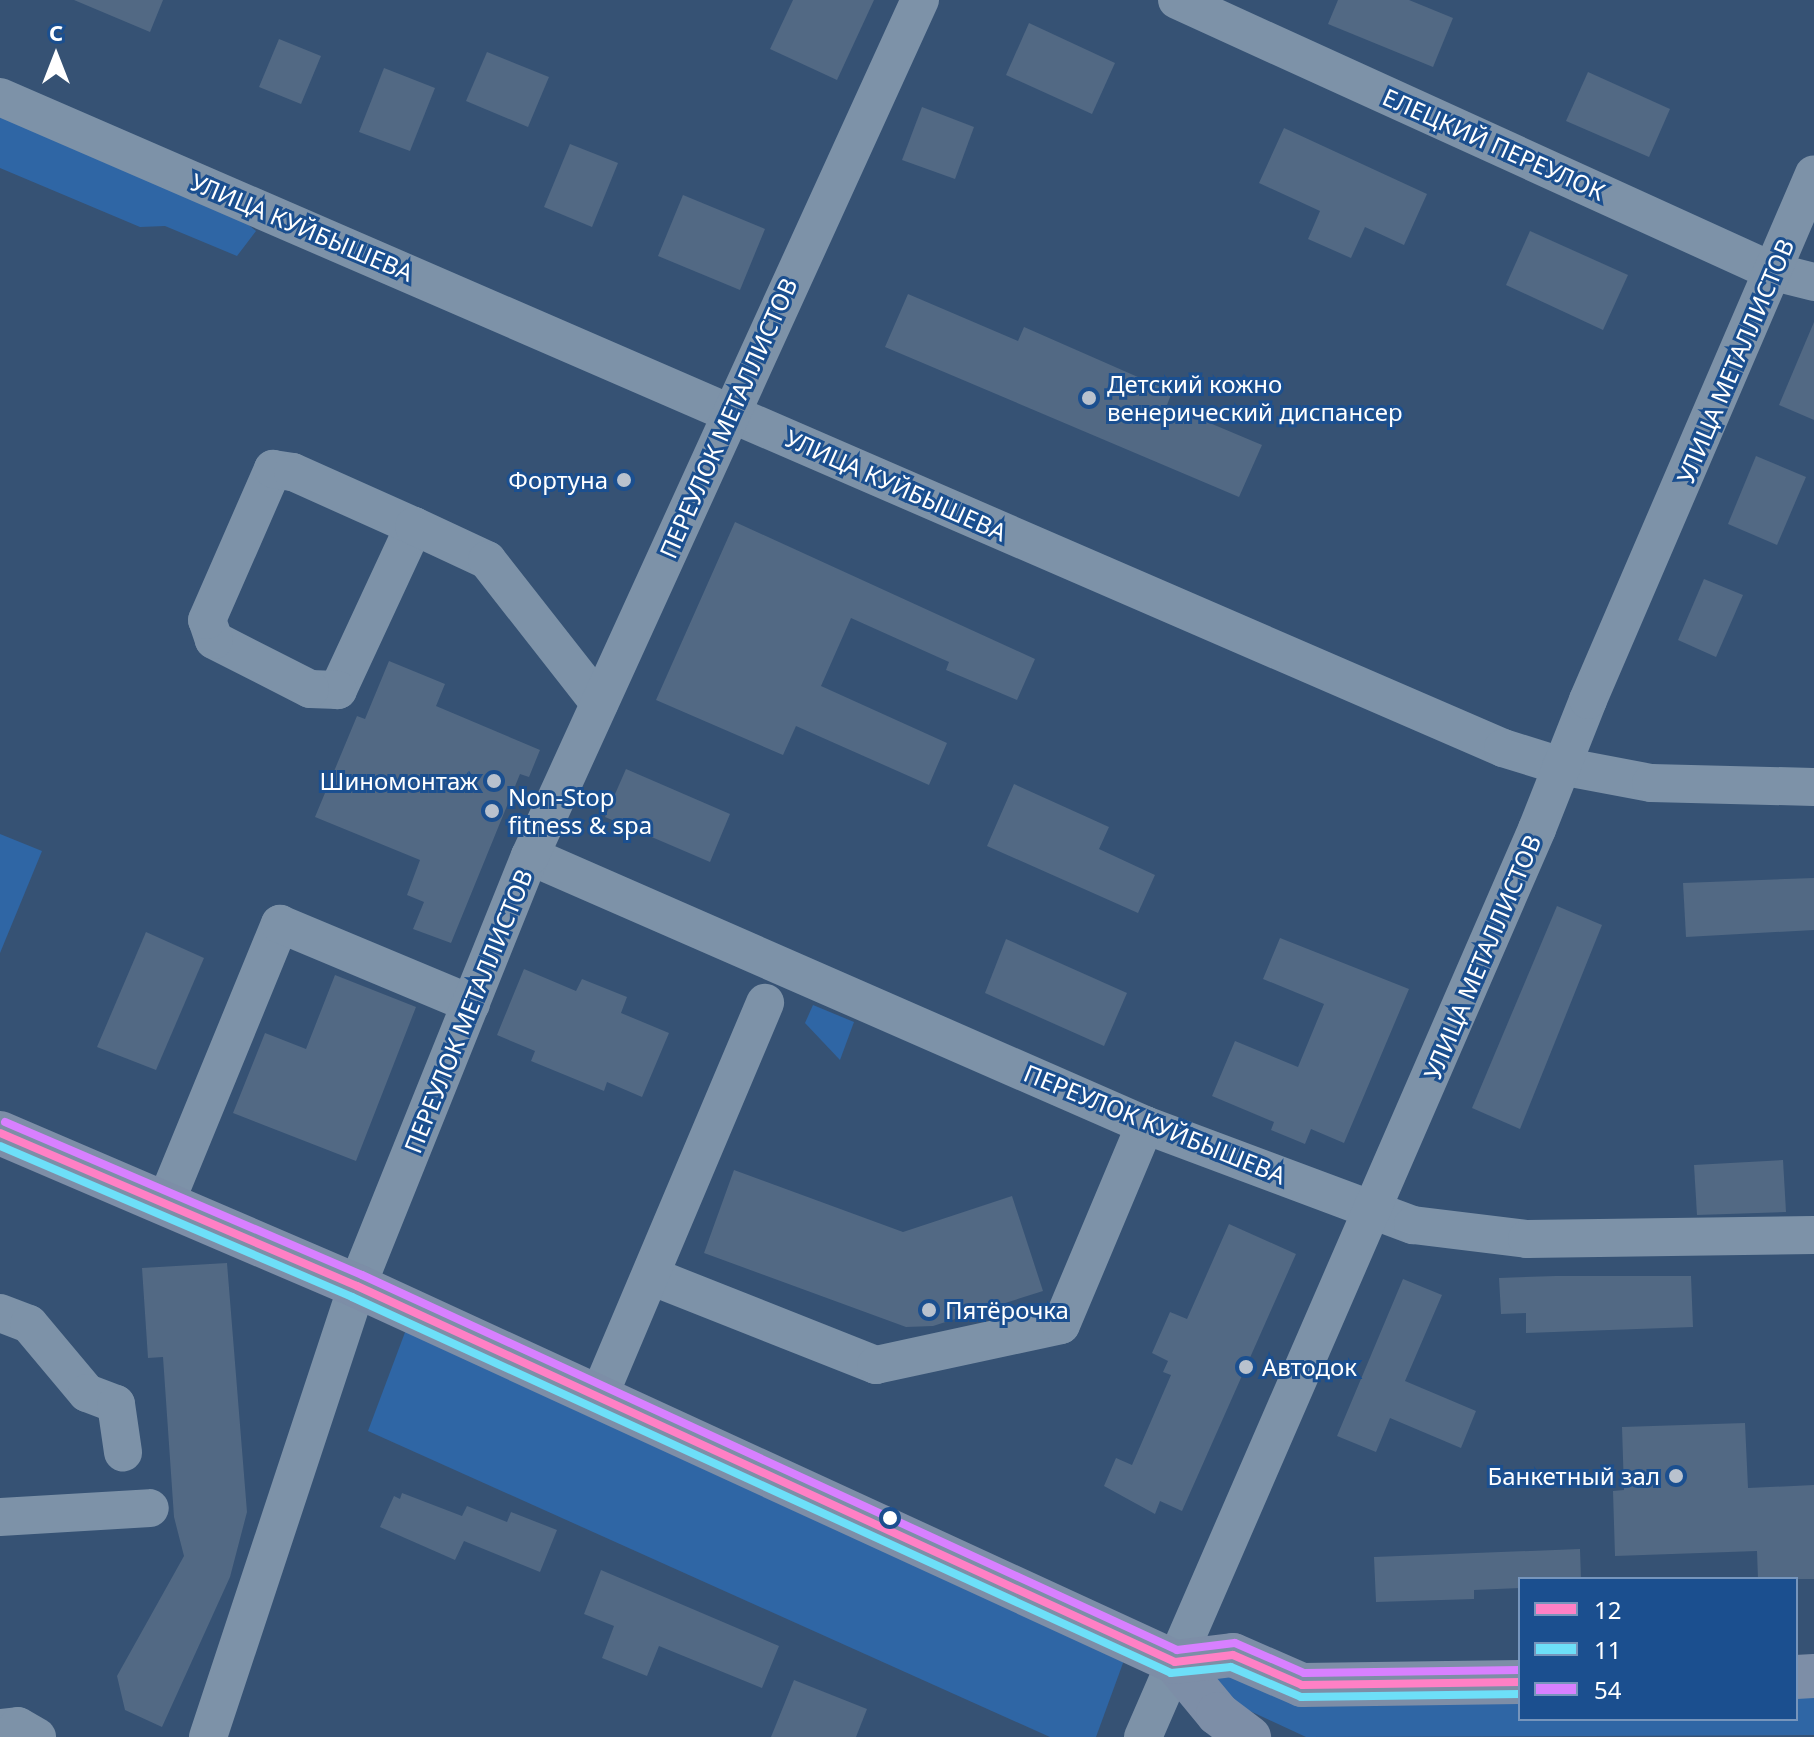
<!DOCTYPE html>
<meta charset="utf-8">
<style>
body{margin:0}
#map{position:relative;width:1814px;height:1737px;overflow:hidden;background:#365274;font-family:"Noto Sans",sans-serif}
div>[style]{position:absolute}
.green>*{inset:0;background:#2f66a5}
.building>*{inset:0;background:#526984}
.minor>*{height:38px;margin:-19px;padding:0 19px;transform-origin:19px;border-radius:19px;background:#7d92a8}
.major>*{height:44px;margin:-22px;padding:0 22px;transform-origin:22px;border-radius:22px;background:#7d8ea7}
.bus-1>*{height:8px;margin:-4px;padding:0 4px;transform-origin:4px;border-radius:4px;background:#ff80c5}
.bus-2>*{height:8px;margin:-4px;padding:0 4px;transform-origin:4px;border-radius:4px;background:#6ddff8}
.bus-3>*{height:8px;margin:-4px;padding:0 4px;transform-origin:4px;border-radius:4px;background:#d880ff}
.dots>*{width:22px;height:22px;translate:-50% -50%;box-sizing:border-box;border:4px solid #1b4f8f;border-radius:50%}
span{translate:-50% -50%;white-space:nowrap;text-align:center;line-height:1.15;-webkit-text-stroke:6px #1b4f8f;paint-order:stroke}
.street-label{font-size:24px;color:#fff}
.poi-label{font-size:24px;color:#fff}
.left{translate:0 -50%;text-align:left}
.right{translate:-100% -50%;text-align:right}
.legend{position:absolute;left:1518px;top:1577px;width:280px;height:144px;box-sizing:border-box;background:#1b4f8f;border:2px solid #7695bc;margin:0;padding:10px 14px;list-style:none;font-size:24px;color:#fff}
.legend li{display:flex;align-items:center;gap:16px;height:40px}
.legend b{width:40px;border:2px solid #7695bc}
.north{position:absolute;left:16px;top:16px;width:80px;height:80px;-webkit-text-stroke:6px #1b4f8f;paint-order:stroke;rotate:0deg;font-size:22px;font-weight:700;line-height:32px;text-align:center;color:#fff}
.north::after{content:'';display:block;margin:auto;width:28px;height:36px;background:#fff;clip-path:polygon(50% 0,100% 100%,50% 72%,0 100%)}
</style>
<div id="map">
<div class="green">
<div style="clip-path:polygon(0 114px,234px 213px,256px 231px,237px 256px,165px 226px,140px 227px,0 168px)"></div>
<div style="clip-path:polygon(0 834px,42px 851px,0 953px)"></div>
<div style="clip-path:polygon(813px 1005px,854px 1022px,840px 1060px,805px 1023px)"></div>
<div style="clip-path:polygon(413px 1311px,1131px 1641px,1096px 1737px,1050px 1737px,368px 1431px)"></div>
<div style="clip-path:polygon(1214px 1674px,1520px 1703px,1520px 1719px,1796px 1719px,1796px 1697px,1814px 1697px,1814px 1735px,1306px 1737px,1222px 1698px)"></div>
</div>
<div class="building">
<div style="clip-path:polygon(74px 0,163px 0,150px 32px)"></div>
<div style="clip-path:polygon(793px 0,874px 0,837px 80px,770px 49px)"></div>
<div style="clip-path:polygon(1338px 0,1409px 0,1453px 18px,1433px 67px,1328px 24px)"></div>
<div style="clip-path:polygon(1029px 23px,1115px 63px,1092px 114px,1006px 75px)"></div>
<div style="clip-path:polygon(279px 39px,321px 56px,301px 104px,259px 87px)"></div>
<div style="clip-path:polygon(487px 52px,549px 77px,528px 127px,466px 101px)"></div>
<div style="clip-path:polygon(384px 68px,435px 88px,410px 151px,359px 132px)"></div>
<div style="clip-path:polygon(1588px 72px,1670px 109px,1649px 157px,1566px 121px)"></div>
<div style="clip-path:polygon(922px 107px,974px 127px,955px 179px,902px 160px)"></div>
<div style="clip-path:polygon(1284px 128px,1427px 194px,1404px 245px,1365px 227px,1351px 258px,1308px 239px,1320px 211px,1259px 183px)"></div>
<div style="clip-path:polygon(570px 144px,618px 163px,592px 227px,544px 207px)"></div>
<div style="clip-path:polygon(683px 195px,765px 229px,740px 290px,658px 256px)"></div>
<div style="clip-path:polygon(1530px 231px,1628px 275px,1603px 330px,1506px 285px)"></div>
<div style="clip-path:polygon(908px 294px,1018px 341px,1024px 327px,1172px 392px,1167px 405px,1262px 445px,1239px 497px,885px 347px)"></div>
<div style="clip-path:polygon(1814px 322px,1814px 420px,1779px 405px)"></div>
<div style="clip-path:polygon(1756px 456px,1806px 477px,1777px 545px,1728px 524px)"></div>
<div style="clip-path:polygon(735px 522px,1035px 659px,1017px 700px,946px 670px,949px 662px,851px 618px,821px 686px,947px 743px,929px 785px,796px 726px,783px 755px,656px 700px)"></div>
<div style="clip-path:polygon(1704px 579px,1743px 595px,1716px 657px,1678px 640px)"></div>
<div style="clip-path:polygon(389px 661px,445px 684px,436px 706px,540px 750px,529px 777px,520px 774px,451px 943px,413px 929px,424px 902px,407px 895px,420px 860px,315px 817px,357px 716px,365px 719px)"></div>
<div style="clip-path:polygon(626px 769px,730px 814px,710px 862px,605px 817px)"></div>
<div style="clip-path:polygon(1014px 784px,1109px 827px,1099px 849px,1155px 875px,1138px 913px,987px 846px)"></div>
<div style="clip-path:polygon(1814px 878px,1814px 930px,1686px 937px,1683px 883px)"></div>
<div style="clip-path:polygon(1557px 906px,1602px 925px,1520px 1129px,1472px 1108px)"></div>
<div style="clip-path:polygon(146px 932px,204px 958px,156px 1070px,97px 1047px)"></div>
<div style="clip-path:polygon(1280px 938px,1409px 989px,1344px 1143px,1311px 1129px,1305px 1144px,1271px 1130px,1274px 1122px,1212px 1096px,1235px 1041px,1298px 1067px,1324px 1004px,1263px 979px)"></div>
<div style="clip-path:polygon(1006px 939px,1127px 993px,1104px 1046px,985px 993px)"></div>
<div style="clip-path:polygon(524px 969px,576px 991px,582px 979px,627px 997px,621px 1013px,669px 1033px,642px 1097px,607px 1082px,604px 1091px,531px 1061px,535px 1051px,497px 1035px)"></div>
<div style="clip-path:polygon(335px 975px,416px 1007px,356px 1161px,233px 1113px,265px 1033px,306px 1049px)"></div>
<div style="clip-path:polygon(1783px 1160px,1786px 1212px,1697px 1215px,1694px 1165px)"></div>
<div style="clip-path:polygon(734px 1170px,903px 1232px,1012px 1196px,1043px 1291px,933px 1326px,906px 1327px,704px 1253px)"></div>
<div style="clip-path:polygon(1229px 1224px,1296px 1254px,1182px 1511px,1160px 1501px,1155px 1514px,1104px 1486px,1116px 1458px,1132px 1465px,1171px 1375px,1163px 1372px,1168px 1361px,1152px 1353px,1170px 1312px,1187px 1319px)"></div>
<div style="clip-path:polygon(227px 1263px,247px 1512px,230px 1577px,162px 1727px,125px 1710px,117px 1676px,184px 1556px,174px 1517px,163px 1357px,148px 1358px,142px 1268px)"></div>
<div style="clip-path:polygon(1556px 1276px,1691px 1276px,1693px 1327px,1526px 1333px,1526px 1313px,1501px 1314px,1499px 1278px)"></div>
<div style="clip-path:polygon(1403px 1279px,1442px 1295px,1405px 1381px,1476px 1411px,1461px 1448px,1390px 1418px,1376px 1452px,1337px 1436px)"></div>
<div style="clip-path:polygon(1745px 1423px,1748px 1488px,1814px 1485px,1814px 1579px,1758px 1579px,1757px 1551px,1615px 1556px,1613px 1491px,1624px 1490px,1622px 1427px)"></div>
<div style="clip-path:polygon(402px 1493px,462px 1516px,467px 1506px,507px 1522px,511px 1512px,557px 1530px,540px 1572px,464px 1541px,455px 1560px,380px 1527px,394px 1496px,400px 1499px)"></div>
<div style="clip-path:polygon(1580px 1549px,1581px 1579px,1520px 1579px,1520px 1588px,1474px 1590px,1474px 1599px,1376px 1602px,1374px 1557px)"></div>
<div style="clip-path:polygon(601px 1570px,779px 1646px,762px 1688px,659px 1646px,647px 1676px,602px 1658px,614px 1626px,584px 1614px)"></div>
<div style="clip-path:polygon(794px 1680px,867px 1709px,856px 1737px,771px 1737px)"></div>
</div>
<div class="minor">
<div style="left:1177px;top:0;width:656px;rotate:24.49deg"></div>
<div style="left:1774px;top:272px;width:41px;rotate:14deg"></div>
<div style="left:0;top:97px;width:1638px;rotate:23.42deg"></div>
<div style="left:1503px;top:748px;width:61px;rotate:17.2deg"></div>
<div style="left:1561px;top:766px;width:92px;rotate:10.7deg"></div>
<div style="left:1651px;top:783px;width:163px;rotate:1.4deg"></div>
<div style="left:414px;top:526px;width:181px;rotate:114.9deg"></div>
<div style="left:338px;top:690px;width:28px;rotate:-178deg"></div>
<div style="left:310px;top:689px;width:108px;rotate:-153deg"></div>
<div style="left:214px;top:640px;width:21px;rotate:-109deg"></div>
<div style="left:207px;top:620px;width:165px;rotate:-66.4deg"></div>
<div style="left:273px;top:469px;width:20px;rotate:9deg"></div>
<div style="left:293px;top:472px;width:133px;rotate:24.1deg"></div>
<div style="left:414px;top:526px;width:81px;rotate:25deg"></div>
<div style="left:487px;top:560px;width:182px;rotate:51.9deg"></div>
<div style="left:530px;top:856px;width:671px;rotate:23.62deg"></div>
<div style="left:1145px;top:1125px;width:286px;rotate:20.5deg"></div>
<div style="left:1413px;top:1225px;width:115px;rotate:7deg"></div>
<div style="left:1527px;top:1239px;width:287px;rotate:-0.8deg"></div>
<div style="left:165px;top:1204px;width:303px;rotate:-67.7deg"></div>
<div style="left:280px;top:924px;width:207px;rotate:22.7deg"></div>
<div style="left:651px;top:1276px;width:242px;rotate:21.6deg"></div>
<div style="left:876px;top:1365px;width:189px;rotate:-12.2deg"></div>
<div style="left:1061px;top:1325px;width:217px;rotate:-67.2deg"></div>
<div style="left:0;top:1313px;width:31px;rotate:21deg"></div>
<div style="left:29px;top:1324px;width:90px;rotate:50deg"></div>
<div style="left:87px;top:1393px;width:31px;rotate:21deg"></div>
<div style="left:116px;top:1404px;width:49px;rotate:81.7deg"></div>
<div style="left:599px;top:1396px;width:427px;rotate:-67.1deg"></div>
<div style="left:0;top:1517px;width:150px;rotate:-3.4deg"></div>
<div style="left:0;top:1728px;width:18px;rotate:-6deg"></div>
<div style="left:18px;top:1726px;width:22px;rotate:30deg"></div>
<div style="left:208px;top:1737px;width:475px;rotate:-71.7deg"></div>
<div style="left:357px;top:1286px;width:463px;rotate:-68.1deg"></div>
<div style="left:530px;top:856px;width:941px;rotate:-65.51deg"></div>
<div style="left:1143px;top:1737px;width:990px;rotate:-66.54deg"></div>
<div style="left:1537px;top:829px;width:139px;rotate:-68.4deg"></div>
<div style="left:1588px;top:700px;width:572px;rotate:-66.75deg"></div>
</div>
<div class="major">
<div style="left:0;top:1133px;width:388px;rotate:23.2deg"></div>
<div style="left:357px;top:1286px;width:900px;rotate:24.69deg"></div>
<div style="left:1175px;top:1662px;width:67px;rotate:50.4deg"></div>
<div style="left:1218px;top:1714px;width:39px;rotate:37deg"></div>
<div style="left:1175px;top:1662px;width:58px;rotate:-6.9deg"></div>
<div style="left:1233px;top:1655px;width:75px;rotate:23.5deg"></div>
<div style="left:1302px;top:1685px;width:218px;rotate:-0.8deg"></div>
<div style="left:1796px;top:1677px;width:18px;rotate:-3deg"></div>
</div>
<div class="bus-1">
<div style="left:0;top:1133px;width:388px;rotate:23.2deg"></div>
<div style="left:357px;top:1286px;width:900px;rotate:24.69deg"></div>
<div style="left:1175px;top:1662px;width:58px;rotate:-6.9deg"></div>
<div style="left:1233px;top:1655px;width:75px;rotate:23.5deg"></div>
<div style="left:1302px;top:1685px;width:218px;rotate:-0.8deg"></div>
</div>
<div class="bus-2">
<div style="left:0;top:1146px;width:383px;rotate:23.2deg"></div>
<div style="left:352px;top:1297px;width:901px;rotate:24.66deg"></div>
<div style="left:1171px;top:1673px;width:60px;rotate:-5.7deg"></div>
<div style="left:1231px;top:1667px;width:76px;rotate:23.2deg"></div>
<div style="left:1301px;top:1697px;width:219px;rotate:-0.8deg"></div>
</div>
<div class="bus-3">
<div style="left:5px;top:1122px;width:388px;rotate:23.2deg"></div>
<div style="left:362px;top:1275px;width:897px;rotate:24.71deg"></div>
<div style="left:1177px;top:1650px;width:58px;rotate:-6.9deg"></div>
<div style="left:1235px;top:1643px;width:75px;rotate:23.5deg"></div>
<div style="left:1304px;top:1673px;width:216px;rotate:-0.8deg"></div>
</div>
<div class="dots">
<div style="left:1089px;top:398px;background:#b9c2ce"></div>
<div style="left:624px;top:480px;background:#b9c2ce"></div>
<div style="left:494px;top:781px;background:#b9c2ce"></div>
<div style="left:492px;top:811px;background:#b9c2ce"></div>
<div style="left:929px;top:1310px;background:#b9c2ce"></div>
<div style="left:1246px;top:1367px;background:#b9c2ce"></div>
<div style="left:1676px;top:1476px;background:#b9c2ce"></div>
<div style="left:890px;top:1518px;background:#fff"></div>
</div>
<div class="street-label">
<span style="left:1494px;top:144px;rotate:24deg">ЕЛЕЦКИЙ ПЕРЕУЛОК</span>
<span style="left:302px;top:227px;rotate:23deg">УЛИЦА КУЙБЫШЕВА</span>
<span style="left:1735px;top:361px;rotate:-67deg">УЛИЦА МЕТАЛЛИСТОВ</span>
<span style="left:728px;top:418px;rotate:-66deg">ПЕРЕУЛОК МЕТАЛЛИСТОВ</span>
<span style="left:896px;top:485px;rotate:24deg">УЛИЦА КУЙБЫШЕВА</span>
<span style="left:1482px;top:957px;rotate:-67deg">УЛИЦА МЕТАЛЛИСТОВ</span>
<span style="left:468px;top:1011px;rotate:-68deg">ПЕРЕУЛОК МЕТАЛЛИСТОВ</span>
<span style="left:1155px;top:1124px;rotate:22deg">ПЕРЕУЛОК КУЙБЫШЕВА</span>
</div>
<div class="poi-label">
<span class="left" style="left:1107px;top:398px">Детский кожно<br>венерический диспансер</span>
<span class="right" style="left:608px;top:480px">Фортуна</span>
<span class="right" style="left:478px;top:781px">Шиномонтаж</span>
<span class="left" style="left:508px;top:811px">Non-Stop<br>fitness &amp; spa</span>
<span class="left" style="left:945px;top:1310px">Пятёрочка</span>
<span class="left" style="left:1262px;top:1367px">Автодок</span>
<span class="right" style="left:1660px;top:1476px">Банкетный зал</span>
</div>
<ul class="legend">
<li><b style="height:10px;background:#ff80c5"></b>12</li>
<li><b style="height:10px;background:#6ddff8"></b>11</li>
<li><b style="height:10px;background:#d880ff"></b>54</li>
</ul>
<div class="north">С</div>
</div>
